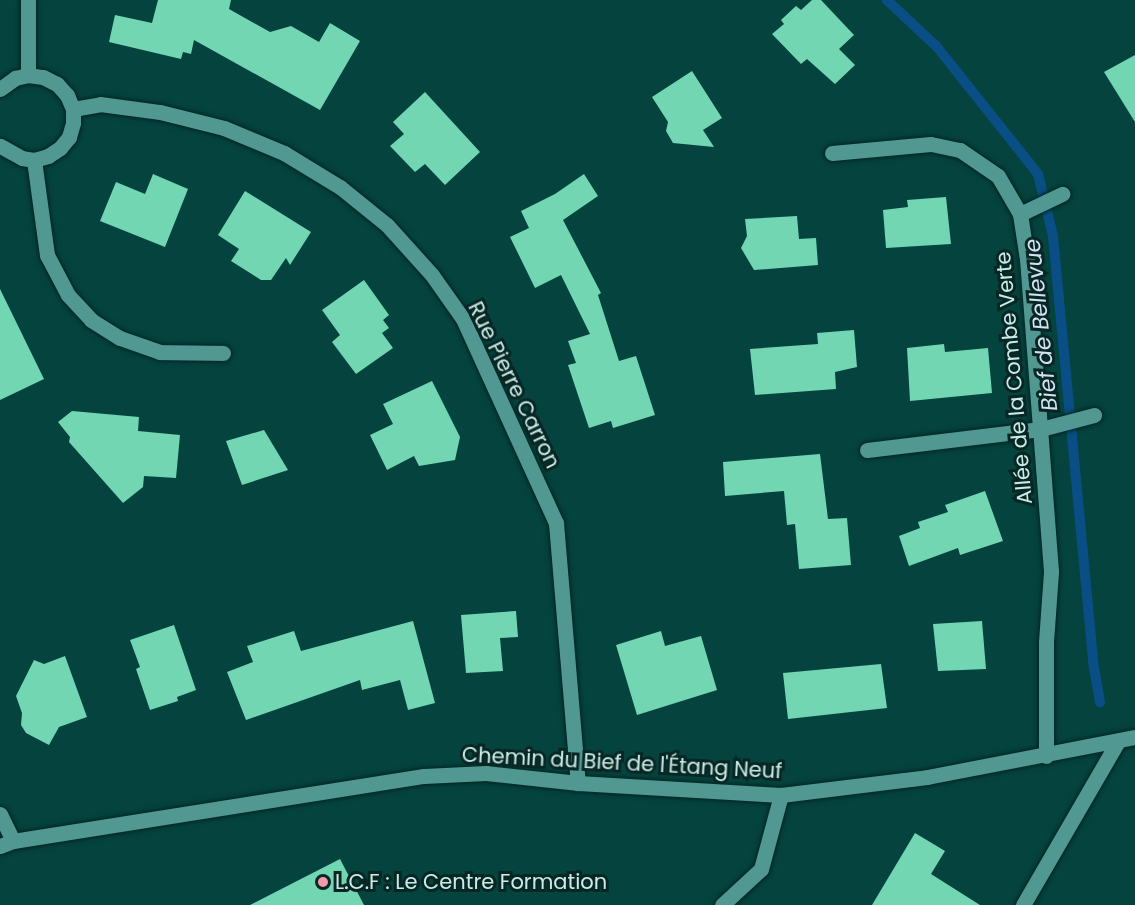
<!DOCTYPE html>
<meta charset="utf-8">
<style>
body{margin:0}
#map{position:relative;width:1135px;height:905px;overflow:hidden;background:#05433f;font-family:Poppins,sans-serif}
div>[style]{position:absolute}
.stream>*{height:10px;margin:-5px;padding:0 5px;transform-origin:5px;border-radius:5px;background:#094f85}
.building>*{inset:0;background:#72d6b3}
.roads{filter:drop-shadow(0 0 2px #002725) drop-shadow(0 0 2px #002725)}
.minor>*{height:15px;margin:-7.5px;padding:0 7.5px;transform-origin:7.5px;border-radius:7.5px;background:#519892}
.dots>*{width:16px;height:16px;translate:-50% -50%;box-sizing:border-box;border:3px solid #072624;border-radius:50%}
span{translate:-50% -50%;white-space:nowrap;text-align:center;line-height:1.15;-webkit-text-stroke:6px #072624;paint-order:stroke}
.street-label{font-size:21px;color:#caece8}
.poi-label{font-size:21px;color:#caece8}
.left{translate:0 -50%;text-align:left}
.water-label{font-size:22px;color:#d3e3f3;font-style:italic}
</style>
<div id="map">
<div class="stream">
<div style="left:887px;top:0;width:69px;rotate:43.2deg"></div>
<div style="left:937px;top:47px;width:162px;rotate:51.5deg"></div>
<div style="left:1038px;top:174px;width:64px;rotate:76.4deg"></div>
<div style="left:1053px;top:236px;width:428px;rotate:84.6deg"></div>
<div style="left:1093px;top:662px;width:41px;rotate:80.1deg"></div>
</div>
<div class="building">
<div style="clip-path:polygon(158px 0,231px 0,229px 9px,270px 32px,291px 26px,319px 42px,330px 23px,360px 41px,320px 110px,194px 40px,191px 54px,183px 52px,181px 59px,109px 42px,115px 15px,152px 23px)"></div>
<div style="clip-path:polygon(812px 0,821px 0,854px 35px,839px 49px,855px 65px,835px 84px,807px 59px,801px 64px,772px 34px,784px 24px,781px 20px,796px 6px,801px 10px)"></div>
<div style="clip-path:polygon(1135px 55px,1135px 122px,1104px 72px)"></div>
<div style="clip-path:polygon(692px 71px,722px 118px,703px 130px,714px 147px,673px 143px,666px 131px,668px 122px,652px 97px)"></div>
<div style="clip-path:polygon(425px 92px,480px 152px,445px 185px,425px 164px,415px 172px,390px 146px,404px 134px,393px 122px)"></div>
<div style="clip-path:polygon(153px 174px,188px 189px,165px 247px,100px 221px,116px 182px,145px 194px)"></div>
<div style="clip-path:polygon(584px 174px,598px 196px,563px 220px,601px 293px,598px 295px,619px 361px,636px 356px,655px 415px,613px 428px,611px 421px,589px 428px,568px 365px,576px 363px,568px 341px,590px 334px,561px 275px,535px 288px,510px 237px,529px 228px,521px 211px,555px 194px)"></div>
<div style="clip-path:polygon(245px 191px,311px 232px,290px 265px,286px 258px,271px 280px,261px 280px,231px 261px,239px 249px,218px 235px)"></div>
<div style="clip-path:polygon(946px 197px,951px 244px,886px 248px,883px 210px,908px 207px,907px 200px)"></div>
<div style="clip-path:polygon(797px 216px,799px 239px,816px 238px,818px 265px,754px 270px,741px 248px,747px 236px,745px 219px)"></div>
<div style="clip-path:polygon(364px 280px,389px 315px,383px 320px,389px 328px,382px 333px,393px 348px,356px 374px,332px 342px,340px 335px,322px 310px)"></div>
<div style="clip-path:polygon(0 289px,44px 379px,0 400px)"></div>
<div style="clip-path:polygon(854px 330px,857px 367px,835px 372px,836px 389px,755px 395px,750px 349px,818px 344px,817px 333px)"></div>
<div style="clip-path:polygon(944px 344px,945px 352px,988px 348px,992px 393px,910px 401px,907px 348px)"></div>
<div style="clip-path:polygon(432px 381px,460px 437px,455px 460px,419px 466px,414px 456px,387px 470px,370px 435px,393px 424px,383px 404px)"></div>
<div style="clip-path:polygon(72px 411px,139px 417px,138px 431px,180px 435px,176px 478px,144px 476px,143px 487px,123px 503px,69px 442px,70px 437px,58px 422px)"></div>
<div style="clip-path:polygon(264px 430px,288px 470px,242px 485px,226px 441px)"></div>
<div style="clip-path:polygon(820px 454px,828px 519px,847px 518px,851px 565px,799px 569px,795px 524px,787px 525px,784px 491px,725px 496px,723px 462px)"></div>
<div style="clip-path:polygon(985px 491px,1003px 541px,960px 555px,958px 548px,909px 566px,899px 536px,920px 528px,918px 522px,948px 512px,945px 505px)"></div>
<div style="clip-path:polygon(516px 611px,518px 637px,500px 638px,503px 671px,466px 673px,461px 615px)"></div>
<div style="clip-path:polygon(413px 621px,435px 703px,408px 710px,400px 680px,362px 690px,360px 680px,246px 720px,227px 672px,253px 662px,247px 646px,294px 631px,301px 651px)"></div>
<div style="clip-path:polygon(982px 621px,986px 669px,938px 671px,933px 624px)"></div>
<div style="clip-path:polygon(174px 625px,196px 690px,177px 697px,178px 701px,150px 710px,136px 669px,140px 667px,130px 640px)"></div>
<div style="clip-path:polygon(661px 631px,665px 646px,701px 636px,717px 690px,637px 715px,616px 645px)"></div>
<div style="clip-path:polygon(65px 656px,87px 717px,59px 727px,49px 745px,26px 733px,21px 725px,22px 713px,16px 696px,34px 660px,44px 664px)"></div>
<div style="clip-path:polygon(881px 664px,887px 708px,788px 719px,783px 673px)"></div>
<div style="clip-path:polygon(915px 833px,945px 851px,931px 874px,980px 905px,872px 905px)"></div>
<div style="clip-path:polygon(340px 859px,364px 905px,250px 905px)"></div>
</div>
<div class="roads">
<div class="minor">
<div style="left:28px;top:0;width:75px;rotate:90deg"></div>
<div style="left:0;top:89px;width:19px;rotate:-36deg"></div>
<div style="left:15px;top:78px;width:13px;rotate:-13deg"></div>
<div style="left:28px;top:75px;width:15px;rotate:8deg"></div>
<div style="left:43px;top:77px;width:16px;rotate:27deg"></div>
<div style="left:57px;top:84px;width:15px;rotate:48deg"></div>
<div style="left:67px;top:95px;width:15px;rotate:67deg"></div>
<div style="left:73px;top:109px;width:14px;rotate:90deg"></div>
<div style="left:73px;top:123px;width:15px;rotate:106deg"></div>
<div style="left:69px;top:137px;width:14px;rotate:129deg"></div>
<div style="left:60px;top:148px;width:14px;rotate:146deg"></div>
<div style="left:48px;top:156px;width:15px;rotate:164deg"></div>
<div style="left:34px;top:160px;width:12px;rotate:-171deg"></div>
<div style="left:22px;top:158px;width:25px;rotate:-151deg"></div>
<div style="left:73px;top:109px;width:27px;rotate:-10deg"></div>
<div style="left:100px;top:104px;width:61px;rotate:7.6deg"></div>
<div style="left:160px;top:112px;width:66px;rotate:14deg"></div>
<div style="left:224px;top:128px;width:65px;rotate:22.6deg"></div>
<div style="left:284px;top:153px;width:66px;rotate:31.3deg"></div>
<div style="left:340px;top:187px;width:60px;rotate:39deg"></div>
<div style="left:387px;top:225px;width:67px;rotate:48deg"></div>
<div style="left:432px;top:275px;width:54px;rotate:54.8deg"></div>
<div style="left:463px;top:319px;width:224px;rotate:65.5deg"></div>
<div style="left:556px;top:523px;width:261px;rotate:85.2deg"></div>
<div style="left:832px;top:153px;width:99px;rotate:-5.2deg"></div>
<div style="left:931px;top:144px;width:30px;rotate:12deg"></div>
<div style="left:960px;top:150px;width:46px;rotate:34.4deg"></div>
<div style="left:998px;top:176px;width:44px;rotate:59.9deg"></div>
<div style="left:1020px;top:214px;width:46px;rotate:81.2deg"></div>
<div style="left:1027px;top:259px;width:314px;rotate:85.6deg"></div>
<div style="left:1051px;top:572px;width:70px;rotate:94.1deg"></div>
<div style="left:1046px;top:642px;width:114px;rotate:90deg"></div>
<div style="left:34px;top:160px;width:96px;rotate:82.2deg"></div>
<div style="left:47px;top:255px;width:45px;rotate:62.3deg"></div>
<div style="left:68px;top:295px;width:34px;rotate:47deg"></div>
<div style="left:91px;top:320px;width:34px;rotate:32deg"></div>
<div style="left:120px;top:338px;width:42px;rotate:19.3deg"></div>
<div style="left:160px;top:352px;width:63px;rotate:0.9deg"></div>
<div style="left:1020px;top:214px;width:47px;rotate:-25.5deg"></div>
<div style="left:867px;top:450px;width:175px;rotate:-6.9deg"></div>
<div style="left:1041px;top:429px;width:55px;rotate:-14.8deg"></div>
<div style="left:0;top:814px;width:30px;rotate:64deg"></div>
<div style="left:0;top:846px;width:14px;rotate:-21deg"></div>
<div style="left:13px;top:841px;width:416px;rotate:-9deg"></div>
<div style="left:424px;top:776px;width:62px;rotate:-2.8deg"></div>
<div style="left:486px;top:773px;width:93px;rotate:6.2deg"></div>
<div style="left:578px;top:783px;width:203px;rotate:3.4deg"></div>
<div style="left:781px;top:795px;width:147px;rotate:-7deg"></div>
<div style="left:927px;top:777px;width:212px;rotate:-10.9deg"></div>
<div style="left:722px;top:905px;width:53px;rotate:-42.7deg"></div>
<div style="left:761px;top:869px;width:77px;rotate:-74.9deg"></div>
<div style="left:1023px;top:905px;width:190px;rotate:-59.9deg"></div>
</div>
</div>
<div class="dots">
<div style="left:323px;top:882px;background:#f39aaa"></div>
</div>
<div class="street-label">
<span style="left:1014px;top:378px;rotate:-95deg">Allée de la Combe Verte</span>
<span style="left:514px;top:385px;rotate:64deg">Rue Pierre Carron</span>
<span style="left:622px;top:763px;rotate:3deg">Chemin du Bief de l'Étang Neuf</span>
</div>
<div class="poi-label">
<span class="left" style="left:335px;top:882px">L.C.F : Le Centre Formation</span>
</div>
<div class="water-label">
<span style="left:1041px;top:325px;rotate:-96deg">Bief de Bellevue</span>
</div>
</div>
